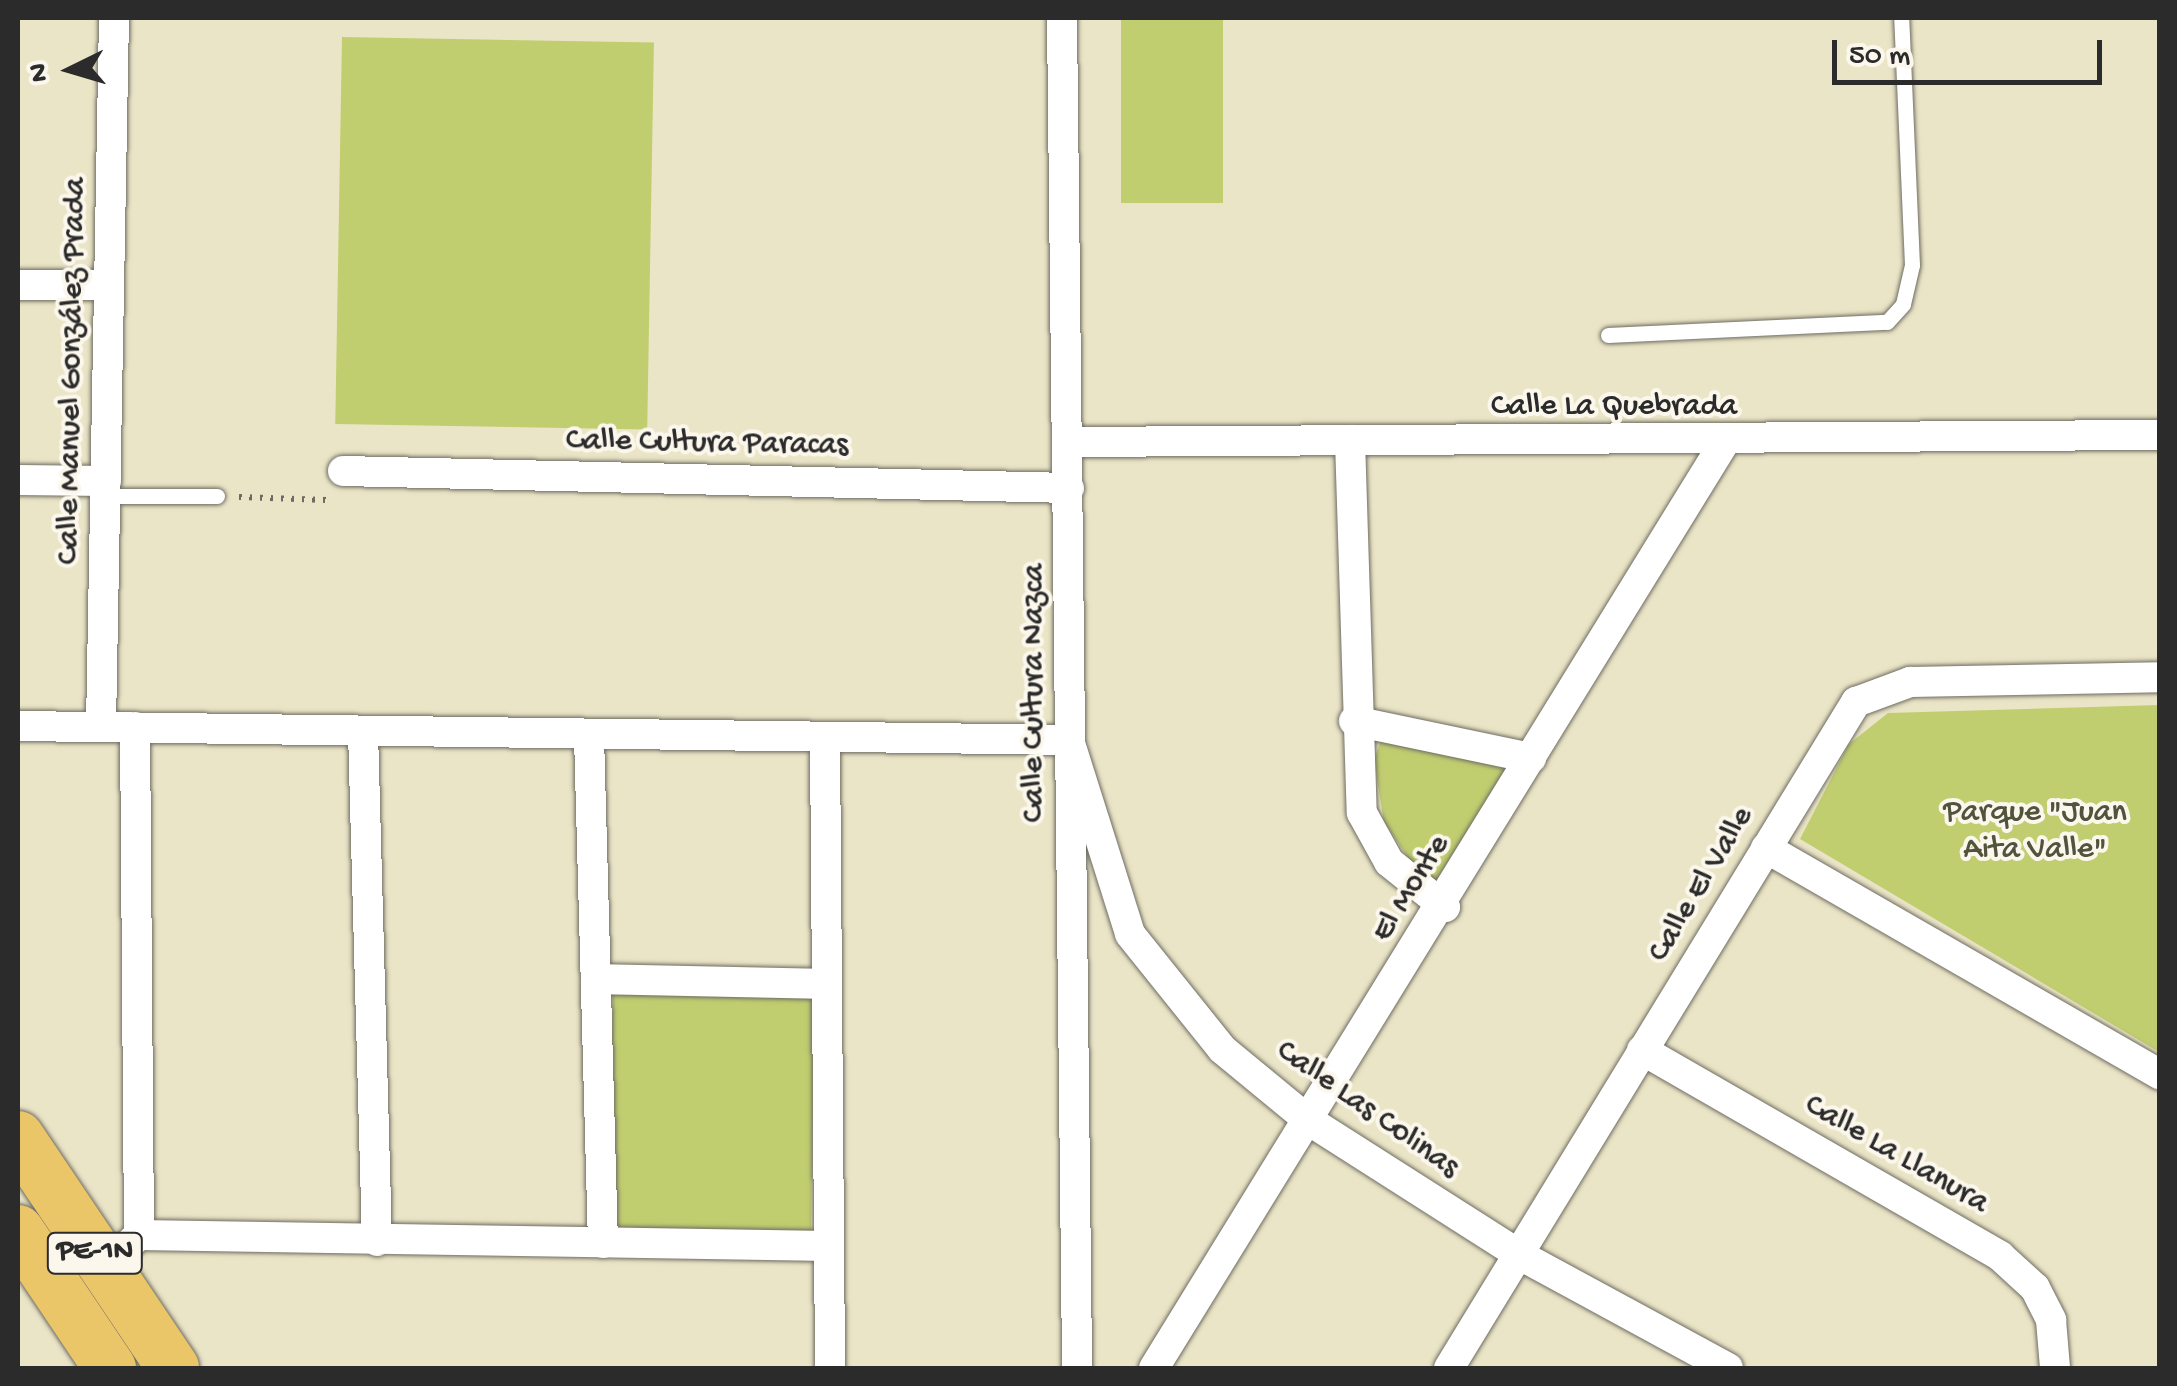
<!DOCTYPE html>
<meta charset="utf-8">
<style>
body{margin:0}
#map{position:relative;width:2177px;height:1386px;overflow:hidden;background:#ebe5c7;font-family:"Gochi Hand",sans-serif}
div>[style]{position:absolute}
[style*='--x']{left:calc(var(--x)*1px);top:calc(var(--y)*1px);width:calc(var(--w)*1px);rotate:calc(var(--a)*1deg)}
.green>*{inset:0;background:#c0ce70;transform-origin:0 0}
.path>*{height:6px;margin-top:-3px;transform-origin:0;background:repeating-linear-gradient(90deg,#6e6c62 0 2.5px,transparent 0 10.5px)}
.roads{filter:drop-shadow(0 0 2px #6e6c62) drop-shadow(0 0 2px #6e6c62)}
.lane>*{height:15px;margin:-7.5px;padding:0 7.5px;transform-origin:7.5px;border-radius:7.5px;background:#fff}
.street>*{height:30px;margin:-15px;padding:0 15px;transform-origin:15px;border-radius:15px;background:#fff}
.highway>*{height:52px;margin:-26px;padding:0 26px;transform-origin:26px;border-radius:26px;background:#ebc669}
span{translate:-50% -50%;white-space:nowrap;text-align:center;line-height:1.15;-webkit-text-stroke:8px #fbf7ec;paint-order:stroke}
.shield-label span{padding:2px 8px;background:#fbf7ec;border:2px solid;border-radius:8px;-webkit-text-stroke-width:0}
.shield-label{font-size:30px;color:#2b2b2b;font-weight:700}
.street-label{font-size:32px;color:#2b2b2b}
.park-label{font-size:32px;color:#50543c}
.frame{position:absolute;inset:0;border:20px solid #2b2b2b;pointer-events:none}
.north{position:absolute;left:20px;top:20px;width:100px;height:100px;-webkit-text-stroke:8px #fbf7ec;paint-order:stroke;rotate:265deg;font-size:28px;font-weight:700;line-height:40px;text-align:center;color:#2b2b2b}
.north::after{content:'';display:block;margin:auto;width:35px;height:45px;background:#2b2b2b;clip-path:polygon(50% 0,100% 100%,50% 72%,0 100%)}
.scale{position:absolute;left:1832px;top:40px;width:270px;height:45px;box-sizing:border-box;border:5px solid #2b2b2b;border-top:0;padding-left:12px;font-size:30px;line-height:35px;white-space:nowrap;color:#2b2b2b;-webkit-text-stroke:8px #fbf7ec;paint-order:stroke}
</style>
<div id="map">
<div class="green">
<i style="left:1121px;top:18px;width:102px;height:185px"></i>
<i style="left:342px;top:37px;width:312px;height:387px;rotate:1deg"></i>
<i style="clip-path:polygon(2159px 705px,2159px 1052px,1800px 839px,1849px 744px,1888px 713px)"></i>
<i style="clip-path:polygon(1381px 740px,1514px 767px,1447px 885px,1418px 872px,1384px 822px,1374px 760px)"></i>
<i style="left:613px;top:989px;width:202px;height:239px;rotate:1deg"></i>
</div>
<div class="path">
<i style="--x:239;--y:497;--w:87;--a:2"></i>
</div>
<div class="roads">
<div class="lane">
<i style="--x:1608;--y:335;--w:279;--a:-2.7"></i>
<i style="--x:1887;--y:322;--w:24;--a:-48"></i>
<i style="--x:1903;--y:304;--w:40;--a:-77"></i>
<i style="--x:1912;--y:265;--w:247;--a:-92.5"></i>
<i style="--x:106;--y:496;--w:111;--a:0"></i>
</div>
<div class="street">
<i style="--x:1062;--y:18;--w:1350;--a:89.36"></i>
<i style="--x:18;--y:285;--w:91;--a:0"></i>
<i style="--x:1350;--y:440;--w:373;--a:88.2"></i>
<i style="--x:1362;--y:813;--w:56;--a:61.1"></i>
<i style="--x:1389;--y:862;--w:72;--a:38.8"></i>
<i style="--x:1069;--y:442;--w:1091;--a:-0.37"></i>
<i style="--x:343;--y:471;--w:726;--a:1.34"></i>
<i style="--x:18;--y:480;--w:88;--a:0.7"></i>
<i style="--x:1354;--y:721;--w:181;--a:11.8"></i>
<i style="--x:18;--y:726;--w:1051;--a:0.76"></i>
<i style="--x:1069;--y:740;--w:203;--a:72.5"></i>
<i style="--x:1130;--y:934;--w:147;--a:51.3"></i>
<i style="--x:1222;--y:1049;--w:112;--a:39.5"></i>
<i style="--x:1308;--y:1120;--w:249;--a:32.5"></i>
<i style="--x:1518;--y:1254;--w:239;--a:28.5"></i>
<i style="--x:101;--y:726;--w:708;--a:-88.95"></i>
<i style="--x:363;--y:731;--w:510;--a:88.43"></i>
<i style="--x:589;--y:736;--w:507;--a:88.42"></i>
<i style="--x:825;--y:741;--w:627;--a:89.54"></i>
<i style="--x:1766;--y:848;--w:455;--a:29.9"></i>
<i style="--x:596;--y:979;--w:231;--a:1.2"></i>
<i style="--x:1642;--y:1050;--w:413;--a:29.9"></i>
<i style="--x:2000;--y:1256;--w:47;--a:42.4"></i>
<i style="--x:2035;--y:1288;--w:36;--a:63"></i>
<i style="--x:2051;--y:1320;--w:48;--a:85.2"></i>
<i style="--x:139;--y:1235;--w:690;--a:0.91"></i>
<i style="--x:125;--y:1248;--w:19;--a:-43"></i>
<i style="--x:139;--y:1235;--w:508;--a:-90.45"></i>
<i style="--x:1154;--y:1368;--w:1087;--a:-58.36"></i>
<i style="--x:1449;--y:1368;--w:781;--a:-58.57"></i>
<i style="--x:1856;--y:702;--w:58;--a:-20.3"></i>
<i style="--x:1910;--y:682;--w:250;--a:-1.1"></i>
</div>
<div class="highway">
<i style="--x:18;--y:1137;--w:278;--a:56.1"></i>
<i style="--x:18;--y:1231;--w:165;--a:56.1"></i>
</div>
</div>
<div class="shield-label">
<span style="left:95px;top:1253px">PE-1N</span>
</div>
<div class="street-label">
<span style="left:73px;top:371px;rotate:-89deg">Calle Manuel González Prada</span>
<span style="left:1614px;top:407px">Calle La Quebrada</span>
<span style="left:707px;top:444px;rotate:1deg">Calle Cultura Paracas</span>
<span style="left:1035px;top:693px;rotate:-90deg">Calle Cultura Nazca</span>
<span style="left:1702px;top:885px;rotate:-59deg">Calle El Valle</span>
<span style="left:1412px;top:889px;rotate:-58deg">El Monte</span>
<span style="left:1367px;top:1110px;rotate:35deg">Calle Las Colinas</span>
<span style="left:1896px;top:1155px;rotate:30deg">Calle La Llanura</span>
</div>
<div class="park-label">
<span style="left:2035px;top:832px">Parque "Juan<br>Aita Valle"</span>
</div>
<div class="frame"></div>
<div class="north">N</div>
<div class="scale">50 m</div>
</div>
